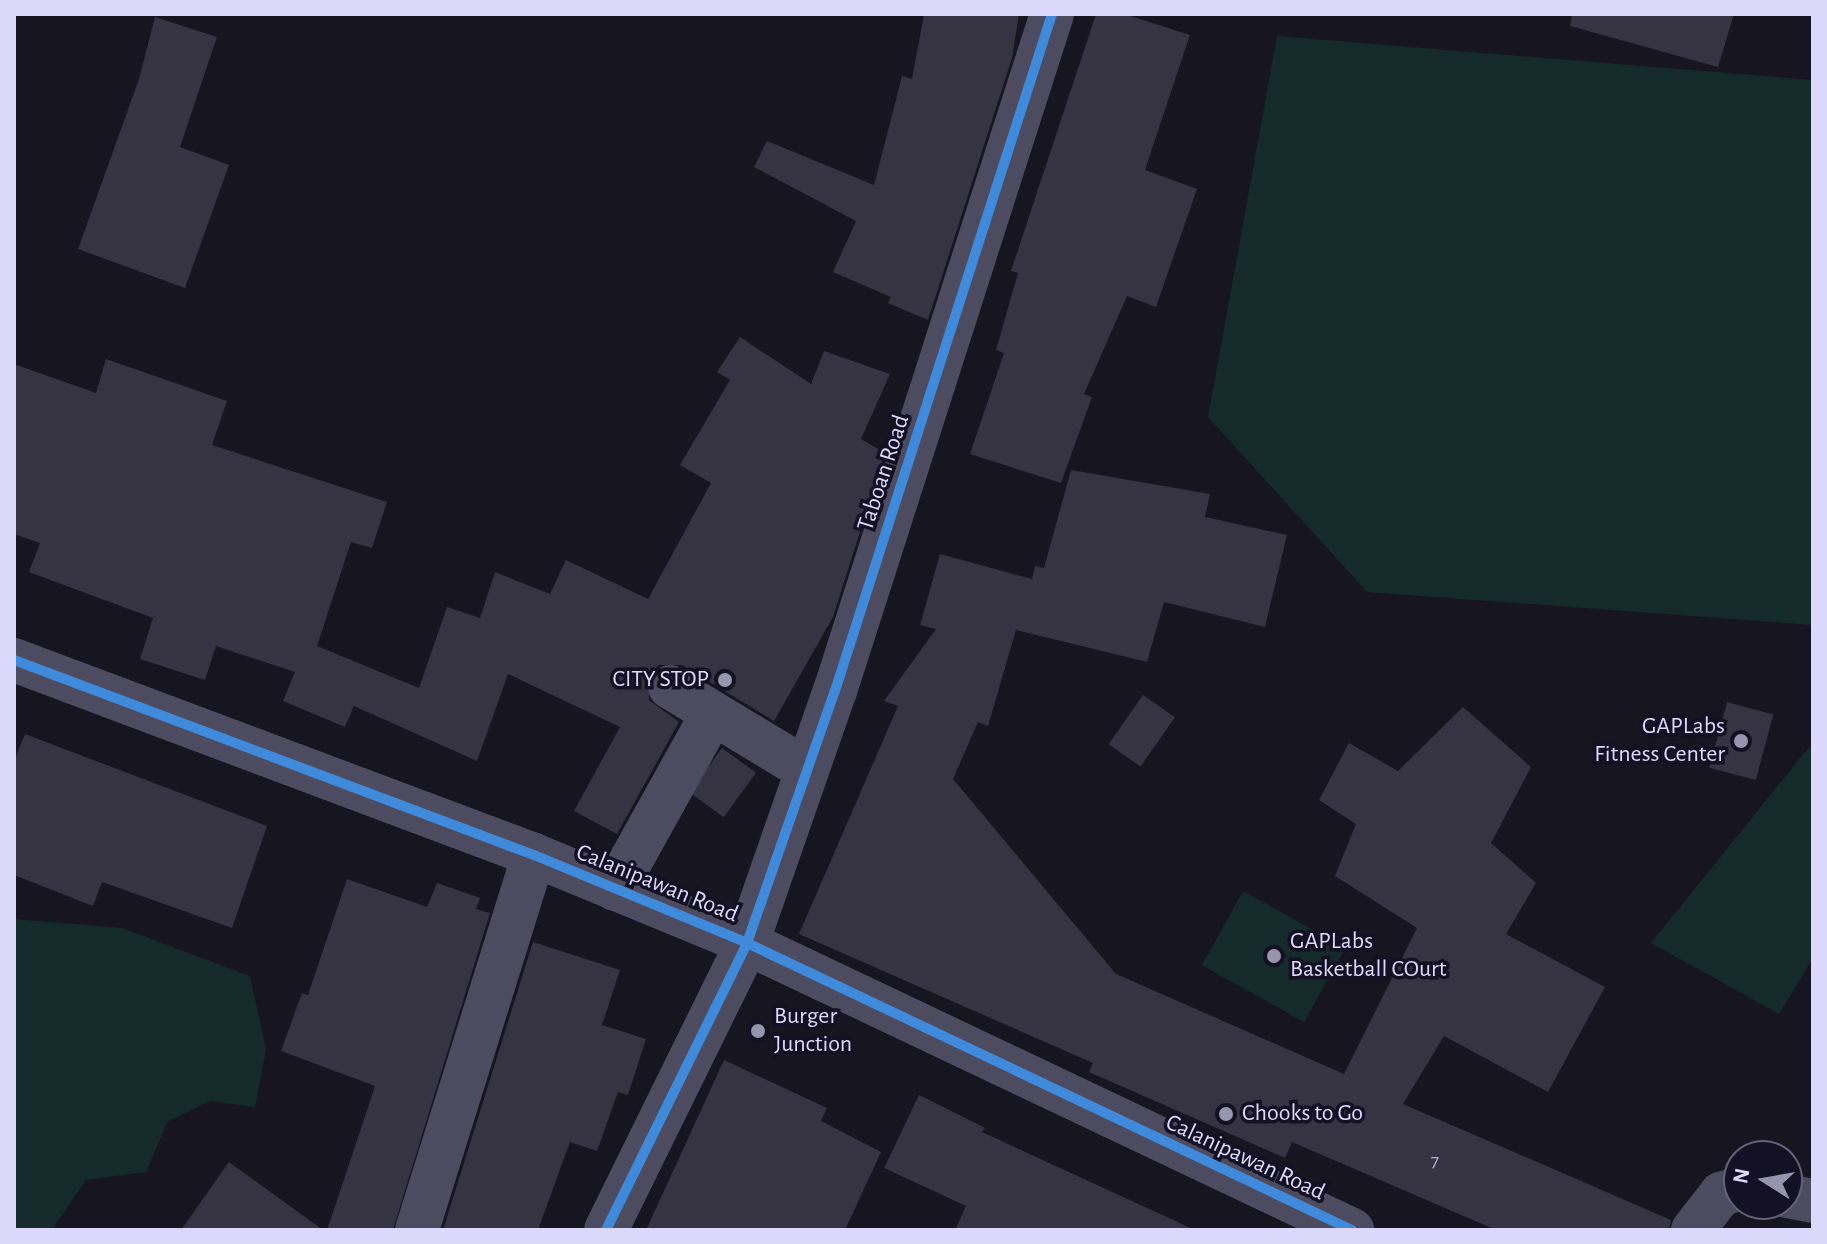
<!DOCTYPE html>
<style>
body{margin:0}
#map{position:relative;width:1827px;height:1244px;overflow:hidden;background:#171520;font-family:"Alegreya Sans",sans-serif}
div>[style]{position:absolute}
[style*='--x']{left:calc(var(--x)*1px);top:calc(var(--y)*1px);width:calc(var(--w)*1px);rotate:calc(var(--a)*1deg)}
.green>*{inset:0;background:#152a2a;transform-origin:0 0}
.building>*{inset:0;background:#363342;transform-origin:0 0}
.minor>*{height:44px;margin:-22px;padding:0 22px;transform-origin:22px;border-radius:22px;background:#4c4b5f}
.cycleway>*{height:10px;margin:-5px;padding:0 5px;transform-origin:5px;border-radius:5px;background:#408adc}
.dots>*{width:22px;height:22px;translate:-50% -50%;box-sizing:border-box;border:4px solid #141124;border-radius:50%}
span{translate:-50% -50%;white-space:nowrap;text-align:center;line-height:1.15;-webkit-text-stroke:7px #141124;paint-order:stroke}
.number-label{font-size:20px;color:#b2afcd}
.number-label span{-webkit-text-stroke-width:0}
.street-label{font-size:24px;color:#dcd8fb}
.poi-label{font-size:24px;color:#dcd8fb}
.right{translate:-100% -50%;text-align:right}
.left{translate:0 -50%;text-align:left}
.frame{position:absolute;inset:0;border:16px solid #dcd8fb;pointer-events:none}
.north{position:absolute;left:1723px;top:1140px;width:80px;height:80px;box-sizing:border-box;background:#141124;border:2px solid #64617a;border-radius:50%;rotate:281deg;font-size:22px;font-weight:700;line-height:32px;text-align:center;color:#dcd8fb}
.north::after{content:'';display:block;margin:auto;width:28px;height:36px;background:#9794ae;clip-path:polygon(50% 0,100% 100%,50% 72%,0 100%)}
</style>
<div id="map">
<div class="green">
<i style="clip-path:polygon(1277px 36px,1813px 80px,1813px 625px,1367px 592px,1208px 417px)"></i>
<i style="clip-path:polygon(1813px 742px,1813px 958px,1779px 1014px,1651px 943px)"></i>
<i style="left:1243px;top:891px;width:117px;height:85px;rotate:29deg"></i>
<i style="clip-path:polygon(14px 919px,122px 928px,250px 976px,266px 1050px,255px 1107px,210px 1101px,168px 1121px,146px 1172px,86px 1180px,52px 1230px,14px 1230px)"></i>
</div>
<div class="building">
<i style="clip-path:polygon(924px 14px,1019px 14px,1012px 58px,928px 320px,888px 303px,891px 297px,833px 272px,856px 221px,754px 167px,767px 141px,874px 185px,902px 76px,912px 79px)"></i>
<i style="clip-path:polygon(1096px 14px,1124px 14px,1190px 35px,1145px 170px,1197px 189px,1156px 307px,1127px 296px,1084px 394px,1092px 397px,1061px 483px,970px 454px,1004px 353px,996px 350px,1018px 273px,1011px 271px)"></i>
<i style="clip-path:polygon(1572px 14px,1734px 14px,1718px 67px,1570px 26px)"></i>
<i style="clip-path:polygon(155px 17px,217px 37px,180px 147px,229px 165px,185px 288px,78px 249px,139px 79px)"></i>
<i style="clip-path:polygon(740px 337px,811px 384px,824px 351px,890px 374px,861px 439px,885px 453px,833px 617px,774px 721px,682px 665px,659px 665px,649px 673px,649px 700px,679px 722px,617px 834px,574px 811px,620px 727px,508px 674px,477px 761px,354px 706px,345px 727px,283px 701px,295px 672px,216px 646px,205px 680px,140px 659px,153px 618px,29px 572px,40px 543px,14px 534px,14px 364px,96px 393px,106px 359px,227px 401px,212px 445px,387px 502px,372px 548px,351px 542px,317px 646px,419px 688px,447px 607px,480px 618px,495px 572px,550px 594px,566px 560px,648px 599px,711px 483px,680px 465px,730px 380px,717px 372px)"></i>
<i style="clip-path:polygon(1071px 470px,1210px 494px,1205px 517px,1287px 535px,1265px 627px,1164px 602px,1147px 662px,1016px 630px,988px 726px,978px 722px,953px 779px,1116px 974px,1344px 1074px,1417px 928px,1335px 876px,1356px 824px,1319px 800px,1349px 743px,1398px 771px,1463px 707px,1531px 767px,1491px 843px,1536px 883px,1506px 934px,1605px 987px,1548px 1092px,1444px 1036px,1403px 1104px,1671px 1220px,1669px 1230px,1496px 1230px,1292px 1142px,1285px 1158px,1089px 1072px,1093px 1063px,799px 934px,898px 706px,884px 701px,936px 629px,920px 625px,940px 554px,1032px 579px,1035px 566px,1044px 568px)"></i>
<i style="left:1143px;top:695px;width:39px;height:60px;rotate:35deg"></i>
<i style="left:1727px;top:702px;width:48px;height:68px;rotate:15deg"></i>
<i style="clip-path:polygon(25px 734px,267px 826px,232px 928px,102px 882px,93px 906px,14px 875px,14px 761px)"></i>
<i style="left:722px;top:748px;width:42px;height:55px;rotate:36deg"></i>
<i style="clip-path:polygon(347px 879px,427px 907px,437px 883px,480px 898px,476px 909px,490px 913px,393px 1230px,327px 1230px,375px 1086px,281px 1051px,302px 993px,308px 995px)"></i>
<i style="clip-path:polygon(533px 942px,620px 970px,602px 1025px,646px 1039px,628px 1095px,618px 1092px,597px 1151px,570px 1142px,538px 1230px,443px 1230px)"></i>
<i style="clip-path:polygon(724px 1060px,827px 1108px,821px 1121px,881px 1152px,845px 1230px,646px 1230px)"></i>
<i style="clip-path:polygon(919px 1095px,985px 1128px,982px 1132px,1195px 1230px,955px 1230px,966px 1206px,884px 1168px)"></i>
<i style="clip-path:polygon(229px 1162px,323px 1230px,181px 1230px)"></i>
</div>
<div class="minor">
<i style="--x:14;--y:660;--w:555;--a:20.56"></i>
<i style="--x:534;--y:855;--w:230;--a:22.4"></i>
<i style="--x:747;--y:943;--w:670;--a:25.38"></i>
<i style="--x:670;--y:687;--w:157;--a:31.2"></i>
<i style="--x:615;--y:889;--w:201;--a:-60.9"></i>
<i style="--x:1787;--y:1196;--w:26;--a:11"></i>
<i style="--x:417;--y:1230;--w:393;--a:-72.7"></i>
<i style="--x:606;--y:1230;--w:320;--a:-63.8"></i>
<i style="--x:747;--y:943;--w:267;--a:-70.8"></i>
<i style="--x:835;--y:691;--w:711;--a:-72.23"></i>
<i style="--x:1693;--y:1230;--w:46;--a:-52.1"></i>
<i style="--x:1721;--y:1194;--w:19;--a:-16"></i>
</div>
<div class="cycleway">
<i style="--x:14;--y:660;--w:555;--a:20.56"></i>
<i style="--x:534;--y:855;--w:230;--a:22.4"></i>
<i style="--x:747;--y:943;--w:670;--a:25.38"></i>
<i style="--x:606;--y:1230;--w:320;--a:-63.8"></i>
<i style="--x:747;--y:943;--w:267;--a:-70.8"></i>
<i style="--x:835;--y:691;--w:711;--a:-72.23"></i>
</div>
<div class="dots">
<i style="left:725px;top:680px;background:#9794ae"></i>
<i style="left:1741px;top:741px;background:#9794ae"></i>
<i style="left:1274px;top:956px;background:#9794ae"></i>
<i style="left:758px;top:1031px;background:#9794ae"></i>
<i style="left:1226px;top:1114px;background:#9794ae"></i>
</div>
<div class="number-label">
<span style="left:1435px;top:1161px">7</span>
</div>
<div class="street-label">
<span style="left:884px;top:473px;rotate:-72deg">Taboan Road</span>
<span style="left:657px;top:884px;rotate:22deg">Calanipawan Road</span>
<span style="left:1245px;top:1158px;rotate:25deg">Calanipawan Road</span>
</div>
<div class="poi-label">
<span class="right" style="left:709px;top:680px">CITY STOP</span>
<span class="right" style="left:1725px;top:741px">GAPLabs<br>Fitness Center</span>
<span class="left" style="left:1290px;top:956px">GAPLabs<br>Basketball COurt</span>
<span class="left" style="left:774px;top:1031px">Burger<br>Junction</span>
<span class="left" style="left:1242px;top:1114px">Chooks to Go</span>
</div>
<div class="frame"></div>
<div class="north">N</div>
</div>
